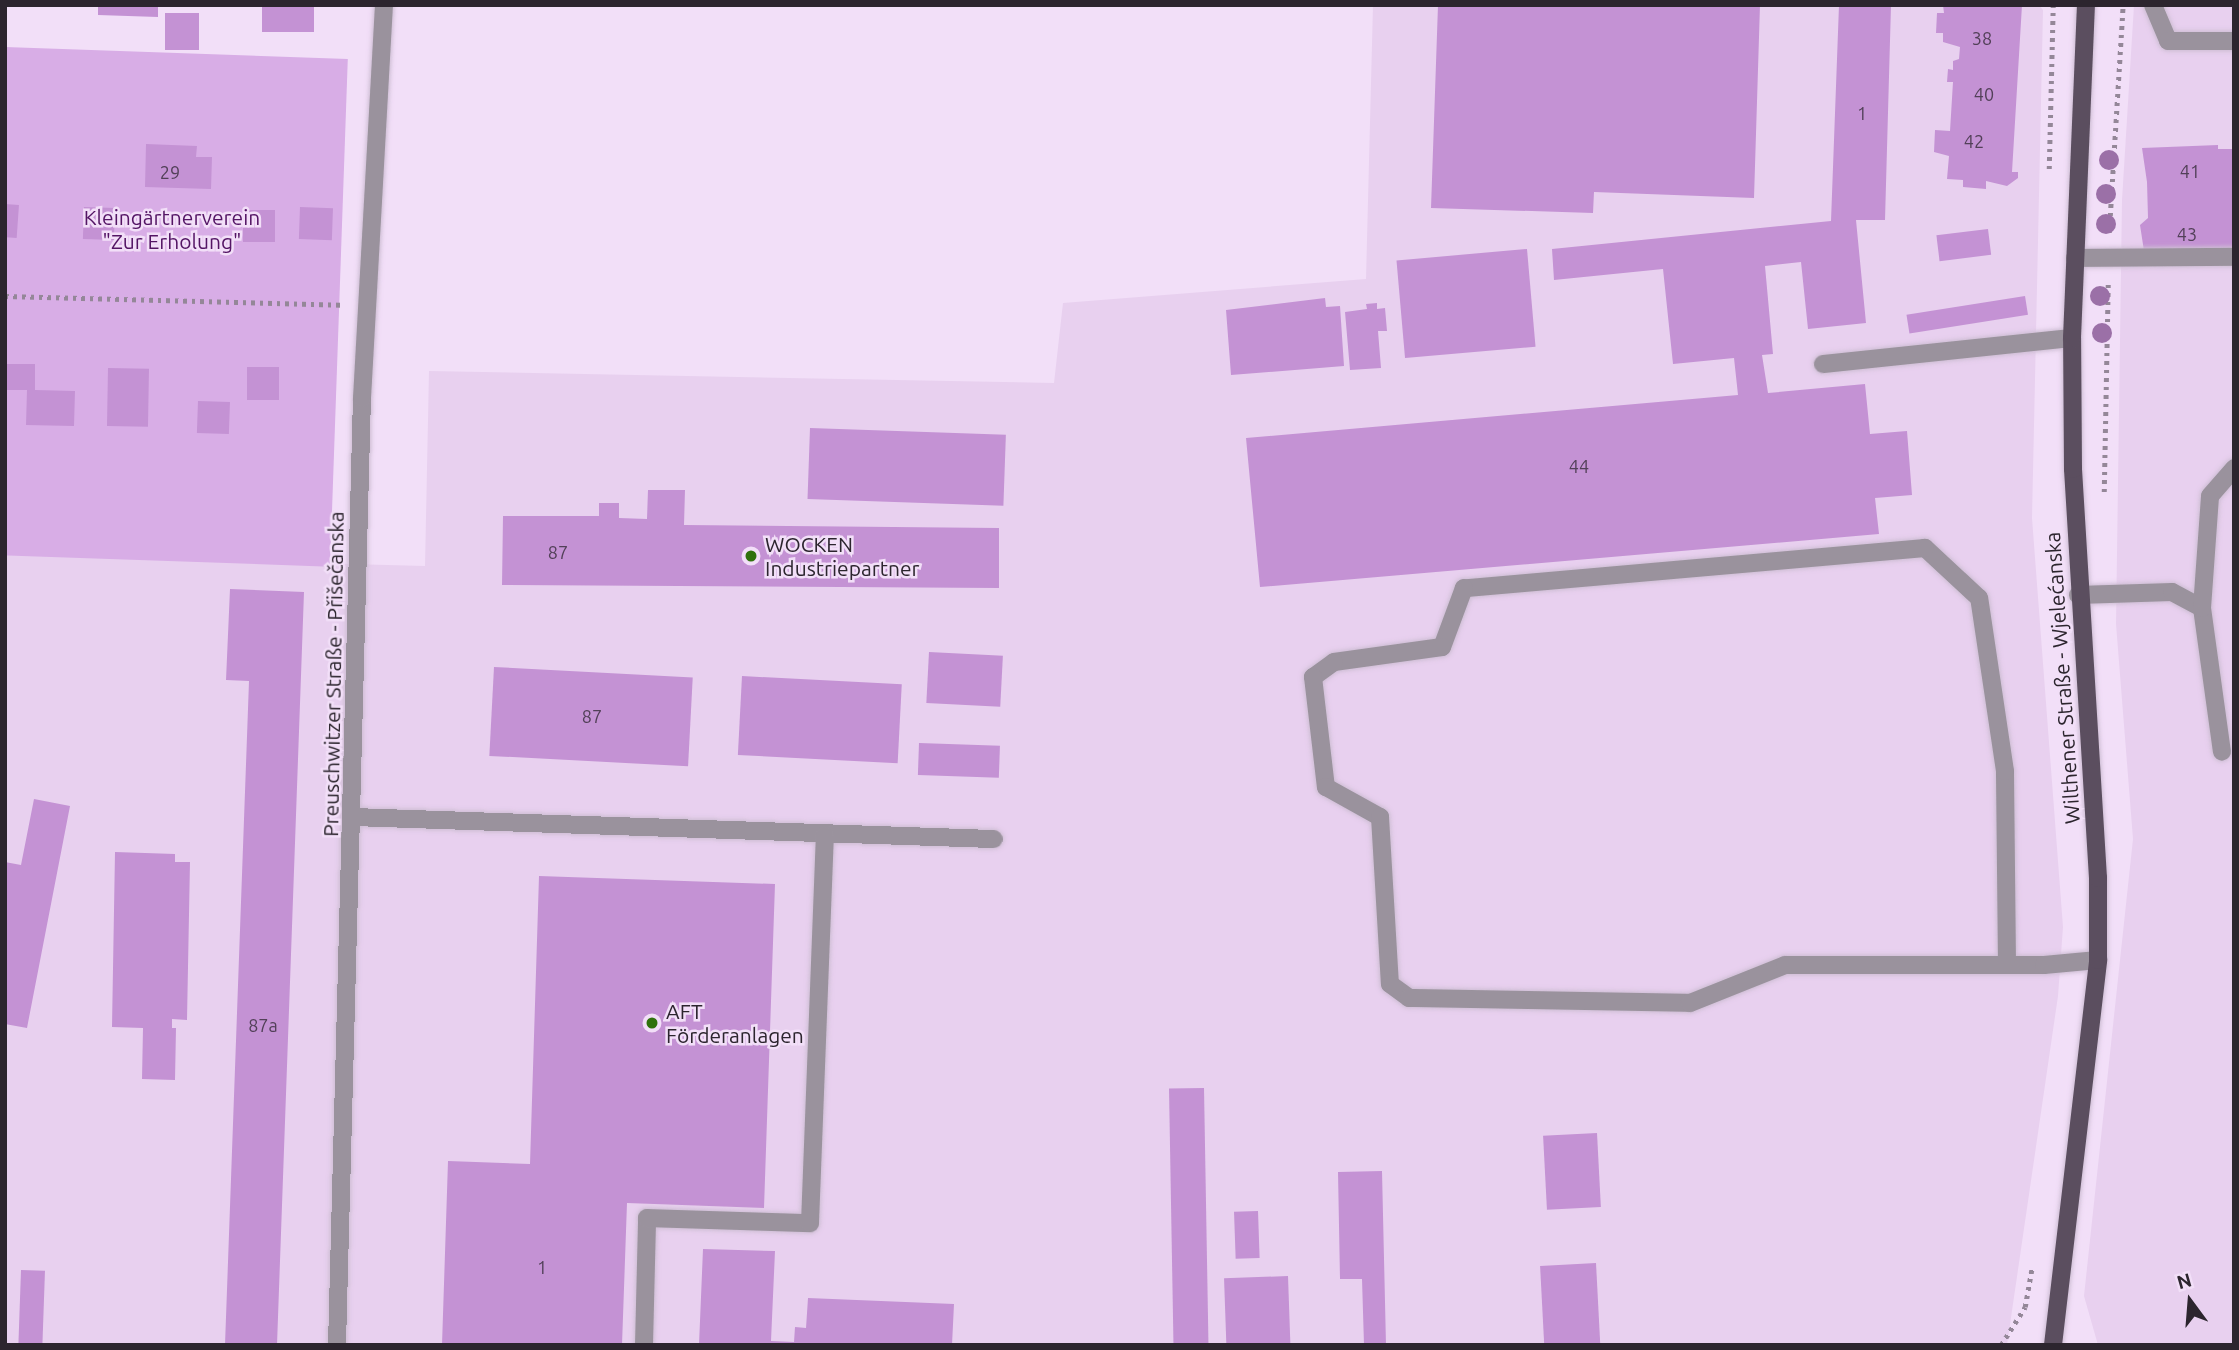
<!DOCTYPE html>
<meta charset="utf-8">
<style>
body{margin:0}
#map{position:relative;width:2239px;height:1350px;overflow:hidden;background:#f2dff8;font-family:Ubuntu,sans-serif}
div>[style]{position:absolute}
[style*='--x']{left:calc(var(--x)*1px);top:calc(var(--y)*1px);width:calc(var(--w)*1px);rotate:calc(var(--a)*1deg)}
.built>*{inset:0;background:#e8d0ef}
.green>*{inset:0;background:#d8ade6;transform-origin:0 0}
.building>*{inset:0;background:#c492d4;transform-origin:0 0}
.path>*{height:4.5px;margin-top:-2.25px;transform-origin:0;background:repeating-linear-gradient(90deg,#948798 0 3.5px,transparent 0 8.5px)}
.roads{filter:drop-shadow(0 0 2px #cebed4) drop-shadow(0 0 2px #cebed4)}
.minor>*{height:18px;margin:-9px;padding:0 9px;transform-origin:9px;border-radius:9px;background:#9a929d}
.major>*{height:18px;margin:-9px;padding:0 9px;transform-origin:9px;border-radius:9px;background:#5b4e5f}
.trees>*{width:20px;height:20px;margin:-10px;border-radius:50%;background:#9b70a7}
.dots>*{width:19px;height:19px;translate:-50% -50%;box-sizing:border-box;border:4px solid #f2dff8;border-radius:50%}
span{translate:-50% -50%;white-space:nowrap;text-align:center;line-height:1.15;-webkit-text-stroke:5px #f2dff8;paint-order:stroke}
.number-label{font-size:18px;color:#524058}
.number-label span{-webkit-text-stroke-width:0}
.park-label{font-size:21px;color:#541565}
.poi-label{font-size:21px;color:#2c252e}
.left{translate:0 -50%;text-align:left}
.street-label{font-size:21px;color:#2c252e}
.frame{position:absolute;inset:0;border:7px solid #2c252e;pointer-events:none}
.north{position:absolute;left:2155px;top:1266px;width:70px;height:70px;-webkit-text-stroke:5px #f2dff8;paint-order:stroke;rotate:344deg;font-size:19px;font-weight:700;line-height:28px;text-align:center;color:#2c252e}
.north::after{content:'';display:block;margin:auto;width:24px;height:32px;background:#2c252e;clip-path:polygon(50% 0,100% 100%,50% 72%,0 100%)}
</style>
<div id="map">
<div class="built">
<i style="clip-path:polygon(1373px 5px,2039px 5px,2043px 10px,2032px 518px,2063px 927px,2058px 996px,2007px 1345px,5px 1345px,5px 555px,425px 566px,429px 371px,1054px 383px,1063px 303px,1366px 279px)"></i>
<i style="clip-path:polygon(2134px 5px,2234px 5px,2234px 1345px,2098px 1345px,2084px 1296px,2133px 839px,2116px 624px,2122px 200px)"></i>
</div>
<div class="green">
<i style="left:5px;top:47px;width:343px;height:508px;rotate:2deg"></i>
</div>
<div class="building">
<i style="clip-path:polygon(98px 5px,158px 5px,158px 17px,98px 15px)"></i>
<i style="left:262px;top:5px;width:52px;height:27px"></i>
<i style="clip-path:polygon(1438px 5px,1760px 5px,1754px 198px,1594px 192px,1593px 213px,1431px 208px)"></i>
<i style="clip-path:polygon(1839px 5px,1891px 5px,1885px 220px,1856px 220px,1866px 323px,1808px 329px,1801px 262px,1765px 266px,1773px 354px,1762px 355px,1768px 393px,1865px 384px,1870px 434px,1907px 431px,1912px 495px,1875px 498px,1879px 534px,1260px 587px,1246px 438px,1738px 395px,1734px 358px,1673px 364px,1663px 269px,1554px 280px,1552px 249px,1831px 221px)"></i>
<i style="clip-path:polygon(1943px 5px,2022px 5px,2012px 172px,2018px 172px,2018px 178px,2007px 186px,1986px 181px,1986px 189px,1963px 187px,1963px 180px,1947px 179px,1949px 156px,1934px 152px,1935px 130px,1950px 131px,1953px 82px,1947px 82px,1948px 69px,1953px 70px,1953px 61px,1959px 59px,1960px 47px,1943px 42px,1943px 33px,1936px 33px,1937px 13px,1944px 13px)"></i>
<i style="left:165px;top:13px;width:34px;height:37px"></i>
<i style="clip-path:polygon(146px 144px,197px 146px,196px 157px,212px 157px,211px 189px,145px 187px)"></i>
<i style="clip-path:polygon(2218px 145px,2218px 149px,2234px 149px,2234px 251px,2144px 251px,2140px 225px,2148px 218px,2147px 182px,2142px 148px)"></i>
<i style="left:5px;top:204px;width:14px;height:33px;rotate:4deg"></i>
<i style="left:84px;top:207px;width:31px;height:32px;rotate:2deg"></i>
<i style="left:300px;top:207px;width:33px;height:32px;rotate:2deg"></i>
<i style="left:275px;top:210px;width:32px;height:32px;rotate:90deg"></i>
<i style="left:1988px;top:229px;width:26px;height:52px;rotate:83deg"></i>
<i style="left:1527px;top:249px;width:98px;height:131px;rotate:85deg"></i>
<i style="left:2025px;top:296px;width:19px;height:120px;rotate:81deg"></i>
<i style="clip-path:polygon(1325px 298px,1326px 307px,1340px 306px,1344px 366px,1231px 375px,1226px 310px)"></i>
<i style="clip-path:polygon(1377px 303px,1377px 309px,1385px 308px,1387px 331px,1378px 331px,1381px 368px,1350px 370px,1345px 312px,1367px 309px,1366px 304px)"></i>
<i style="clip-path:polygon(5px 364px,35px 364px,35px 390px,75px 391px,74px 426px,26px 425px,27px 390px,5px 390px)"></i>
<i style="left:279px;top:367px;width:33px;height:32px;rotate:90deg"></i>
<i style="left:108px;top:368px;width:41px;height:58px;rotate:1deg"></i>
<i style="left:198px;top:401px;width:32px;height:32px;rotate:2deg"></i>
<i style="left:810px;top:428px;width:196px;height:71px;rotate:2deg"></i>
<i style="clip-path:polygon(648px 490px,685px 490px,684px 525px,999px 528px,999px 588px,502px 585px,503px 516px,599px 516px,599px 503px,619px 503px,619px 518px,647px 519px)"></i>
<i style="clip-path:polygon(230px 589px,304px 592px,277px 1345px,225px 1345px,249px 681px,226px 680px)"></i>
<i style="left:929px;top:652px;width:74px;height:51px;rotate:3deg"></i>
<i style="left:494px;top:667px;width:199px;height:89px;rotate:3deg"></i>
<i style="left:742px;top:676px;width:160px;height:79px;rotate:3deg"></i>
<i style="left:919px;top:743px;width:81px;height:32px;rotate:2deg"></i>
<i style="clip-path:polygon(34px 799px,70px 806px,27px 1028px,5px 1024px,5px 862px,21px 865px)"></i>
<i style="clip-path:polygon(115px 852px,175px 854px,175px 862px,190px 862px,187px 1020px,172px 1019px,172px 1028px,176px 1028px,175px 1080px,142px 1079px,143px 1028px,112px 1027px)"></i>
<i style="clip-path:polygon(539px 876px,775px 884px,764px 1208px,627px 1203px,622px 1345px,442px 1345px,448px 1161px,530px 1164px)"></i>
<i style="left:1204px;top:1088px;width:257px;height:35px;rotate:89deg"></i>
<i style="left:1597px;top:1133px;width:74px;height:54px;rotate:87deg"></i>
<i style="clip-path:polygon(1382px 1171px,1386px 1345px,1364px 1345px,1362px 1279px,1340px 1279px,1338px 1172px)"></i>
<i style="left:1258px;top:1211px;width:47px;height:24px;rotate:88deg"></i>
<i style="clip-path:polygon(703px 1249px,775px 1251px,771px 1341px,794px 1342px,795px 1327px,806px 1328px,808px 1298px,954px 1304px,952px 1345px,699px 1345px)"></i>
<i style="left:1596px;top:1263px;width:82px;height:56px;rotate:87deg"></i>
<i style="left:21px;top:1270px;width:24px;height:75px;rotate:2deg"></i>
<i style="left:1288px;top:1276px;width:69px;height:64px;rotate:88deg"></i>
</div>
<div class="path">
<i style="--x:2049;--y:169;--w:164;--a:-88.6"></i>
<i style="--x:2109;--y:233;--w:228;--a:-86.5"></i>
<i style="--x:5;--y:296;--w:336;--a:1.5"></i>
<i style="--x:2104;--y:492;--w:208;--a:-88.9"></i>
<i style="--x:2001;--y:1345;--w:45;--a:-57.7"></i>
<i style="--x:2025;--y:1307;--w:39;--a:-80"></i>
</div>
<div class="roads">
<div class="minor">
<i style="--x:2153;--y:5;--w:39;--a:67"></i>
<i style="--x:2168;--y:41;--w:66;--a:0"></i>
<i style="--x:2075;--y:258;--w:159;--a:-0.4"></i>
<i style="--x:1823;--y:364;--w:250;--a:-6"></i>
<i style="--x:2078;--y:595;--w:94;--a:-1.8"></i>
<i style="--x:2172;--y:592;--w:34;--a:28"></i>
<i style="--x:2202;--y:608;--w:145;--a:82.1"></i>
<i style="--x:2202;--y:608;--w:112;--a:-85.9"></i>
<i style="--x:2210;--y:496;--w:37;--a:-49"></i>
<i style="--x:353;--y:817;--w:641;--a:1.97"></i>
<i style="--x:2007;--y:965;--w:194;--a:-90.6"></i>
<i style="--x:2005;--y:771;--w:175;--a:-98.5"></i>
<i style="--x:1979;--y:598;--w:74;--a:-137.2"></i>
<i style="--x:1925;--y:548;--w:463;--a:175"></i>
<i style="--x:1464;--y:588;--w:63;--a:110.4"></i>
<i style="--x:1442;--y:647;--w:109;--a:172.1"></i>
<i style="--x:1334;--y:662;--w:26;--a:144"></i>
<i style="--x:1313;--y:677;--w:111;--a:83.3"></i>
<i style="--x:1326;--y:787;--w:62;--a:29.1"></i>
<i style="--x:1380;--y:817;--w:167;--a:86.6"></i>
<i style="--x:1390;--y:984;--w:24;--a:36"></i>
<i style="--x:1409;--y:998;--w:281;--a:1"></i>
<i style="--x:1690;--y:1003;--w:102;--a:-21.8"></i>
<i style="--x:1785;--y:965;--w:259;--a:0"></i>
<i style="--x:2044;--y:965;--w:54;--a:-5.3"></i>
<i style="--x:337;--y:1345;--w:947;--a:-88.49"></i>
<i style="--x:362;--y:398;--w:394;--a:-86.8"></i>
<i style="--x:644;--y:1345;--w:127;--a:-88.6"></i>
<i style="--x:647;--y:1218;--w:163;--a:1.8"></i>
<i style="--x:810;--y:1223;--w:388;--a:-87.8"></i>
</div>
<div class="major">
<i style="--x:2053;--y:1345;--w:388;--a:-83.3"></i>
<i style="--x:2098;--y:960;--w:82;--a:-90"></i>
<i style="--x:2098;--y:878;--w:410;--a:-93.5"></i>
<i style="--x:2073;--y:469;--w:131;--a:-90.4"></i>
<i style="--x:2072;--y:338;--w:333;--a:-87.6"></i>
</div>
</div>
<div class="trees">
<i style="left:2109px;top:160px"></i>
<i style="left:2106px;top:194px"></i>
<i style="left:2106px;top:224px"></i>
<i style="left:2100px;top:296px"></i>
<i style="left:2102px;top:333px"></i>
</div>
<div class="dots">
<i style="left:751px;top:556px;background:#30720d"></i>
<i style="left:652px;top:1023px;background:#30720d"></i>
</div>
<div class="number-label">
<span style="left:1982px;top:38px">38</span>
<span style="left:1984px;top:94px">40</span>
<span style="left:1862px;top:113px">1</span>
<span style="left:1974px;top:141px">42</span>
<span style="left:2190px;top:171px">41</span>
<span style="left:170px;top:172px">29</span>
<span style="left:2187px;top:234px">43</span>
<span style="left:1579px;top:466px">44</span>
<span style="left:558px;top:552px">87</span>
<span style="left:592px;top:716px">87</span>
<span style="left:263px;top:1025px">87a</span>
<span style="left:542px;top:1267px">1</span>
</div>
<div class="park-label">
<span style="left:172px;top:229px">Kleingärtnerverein<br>"Zur Erholung"</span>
</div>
<div class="poi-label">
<span class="left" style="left:765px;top:556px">WOCKEN<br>Industriepartner</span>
<span class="left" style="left:666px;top:1023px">AFT<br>Förderanlagen</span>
</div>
<div class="street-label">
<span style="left:333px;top:674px;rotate:-89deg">Preuschwitzer Straße - Přišečanska</span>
<span style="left:2062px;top:678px;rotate:-94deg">Wilthener Straße - Wjelećanska</span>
</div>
<div class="frame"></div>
<div class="north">N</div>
</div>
